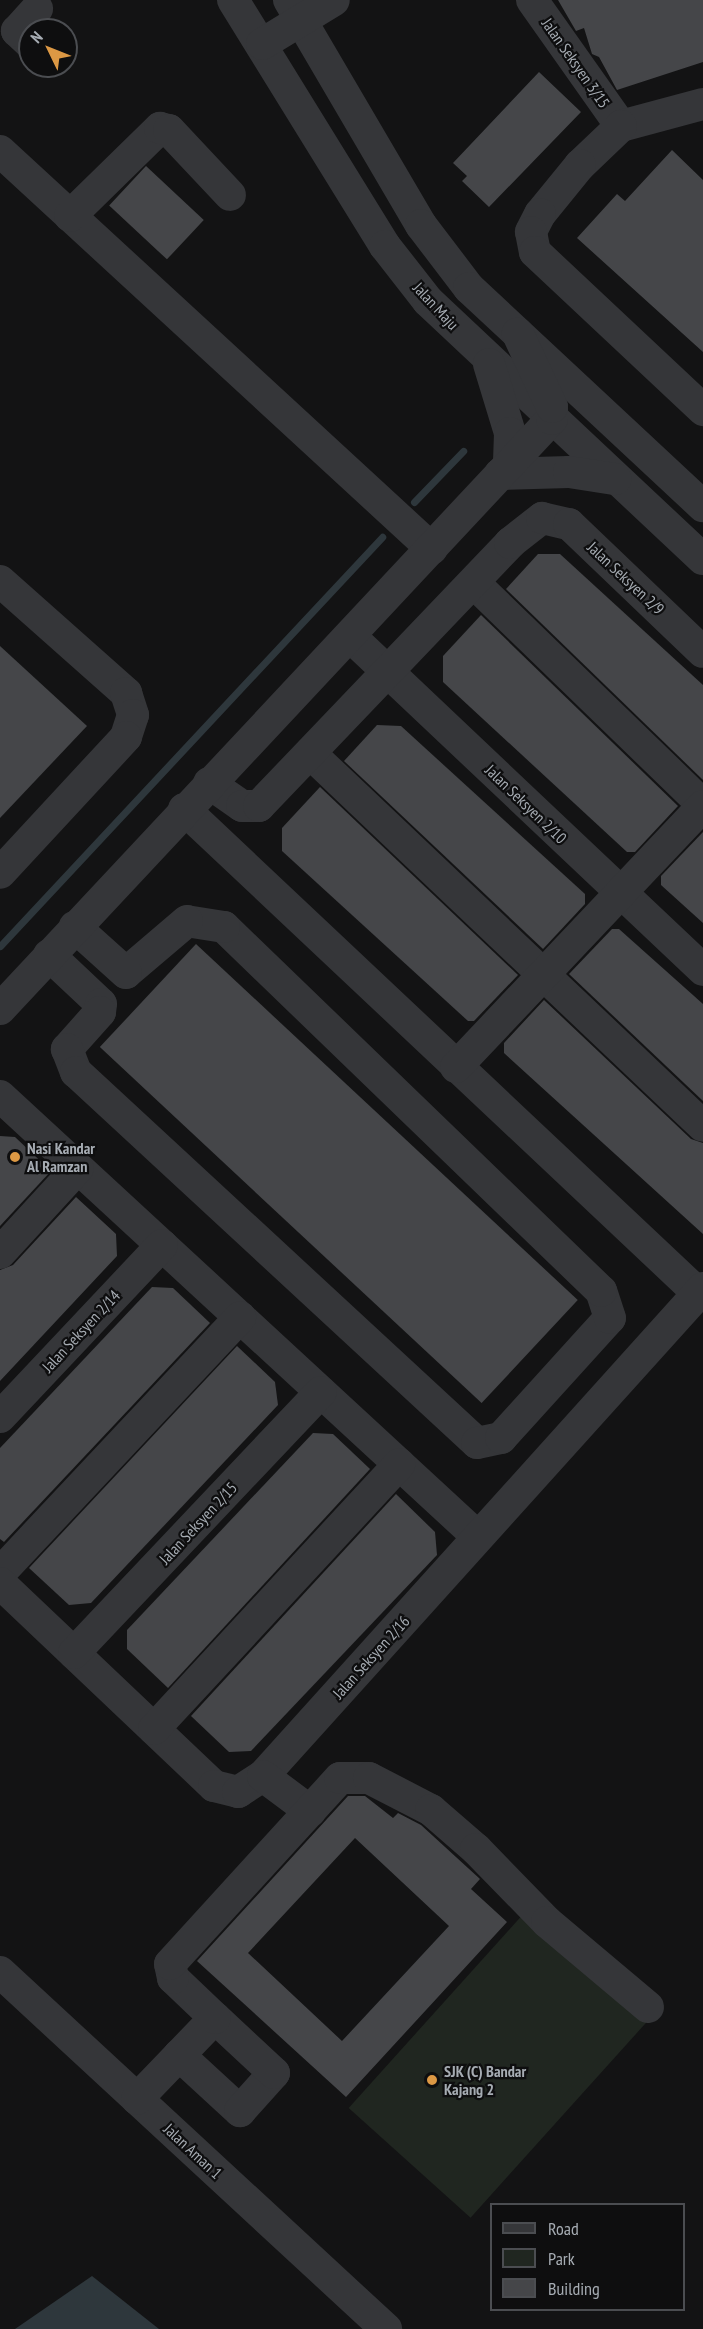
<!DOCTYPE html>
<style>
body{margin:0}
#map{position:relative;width:703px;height:2329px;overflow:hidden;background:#131314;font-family:"PT Sans Narrow",sans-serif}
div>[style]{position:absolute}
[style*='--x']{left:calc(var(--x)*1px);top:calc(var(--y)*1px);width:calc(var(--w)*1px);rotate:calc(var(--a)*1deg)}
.green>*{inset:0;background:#202620;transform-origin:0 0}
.water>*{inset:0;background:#2e373c}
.stream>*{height:7px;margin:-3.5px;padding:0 3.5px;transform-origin:3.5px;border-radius:3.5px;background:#2e373c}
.building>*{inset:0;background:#454649;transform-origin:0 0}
.minor>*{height:32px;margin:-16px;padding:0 16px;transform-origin:16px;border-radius:16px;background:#353639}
.dots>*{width:16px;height:16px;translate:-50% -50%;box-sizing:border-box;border:3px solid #0e0e0f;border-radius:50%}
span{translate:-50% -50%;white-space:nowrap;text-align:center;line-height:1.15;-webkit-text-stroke:4.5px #0e0e0f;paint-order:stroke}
.street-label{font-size:16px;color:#a6acb3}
.poi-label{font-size:16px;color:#a6acb3;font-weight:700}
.left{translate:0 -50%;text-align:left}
.legend{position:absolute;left:490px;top:2203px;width:195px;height:108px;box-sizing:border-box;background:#0e0e0f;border:2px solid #4b4d51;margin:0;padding:8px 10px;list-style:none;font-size:18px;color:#a6acb3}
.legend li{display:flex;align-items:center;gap:12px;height:30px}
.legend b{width:30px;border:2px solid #4b4d51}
.north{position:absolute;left:18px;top:18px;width:60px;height:60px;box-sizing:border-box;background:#0e0e0f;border:2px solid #4b4d51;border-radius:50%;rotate:313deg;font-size:16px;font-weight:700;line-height:24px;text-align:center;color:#a6acb3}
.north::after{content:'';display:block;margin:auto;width:21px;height:27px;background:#dc9844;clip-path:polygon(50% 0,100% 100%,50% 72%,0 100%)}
</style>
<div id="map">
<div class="green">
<i style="left:526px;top:1911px;width:164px;height:265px;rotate:42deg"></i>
</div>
<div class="water">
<i style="clip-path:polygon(92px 2276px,159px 2329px,15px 2329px)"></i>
</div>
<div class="stream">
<i style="--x:414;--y:502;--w:71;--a:-46.1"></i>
<i style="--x:0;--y:946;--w:560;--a:-46.95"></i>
</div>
<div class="building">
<i style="clip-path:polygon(558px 0,703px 0,703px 62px,617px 90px,599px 57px,592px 54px,584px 28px,576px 31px)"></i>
<i style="clip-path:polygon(539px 72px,581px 112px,489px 207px,462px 181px,467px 176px,453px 163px)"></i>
<i style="clip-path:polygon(672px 150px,703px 180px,703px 352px,577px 238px,617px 194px,625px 201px)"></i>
<i style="left:146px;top:166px;width:79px;height:54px;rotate:43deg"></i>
<i style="clip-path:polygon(538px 554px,560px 554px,703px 685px,703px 780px,506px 589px)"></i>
<i style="clip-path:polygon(481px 615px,678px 806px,635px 852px,627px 852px,443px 682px,443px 656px)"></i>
<i style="clip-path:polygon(0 646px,87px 726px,0 818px)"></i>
<i style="clip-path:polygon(377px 725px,401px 726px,585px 894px,585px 904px,543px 949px,344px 761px)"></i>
<i style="clip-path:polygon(320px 787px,518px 975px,474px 1021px,468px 1021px,282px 851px,282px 828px)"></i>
<i style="clip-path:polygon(703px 832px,703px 923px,661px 885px,661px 876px)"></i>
<i style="clip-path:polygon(612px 929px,619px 929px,703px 1004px,703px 1101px,569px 974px)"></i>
<i style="left:196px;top:944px;width:522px;height:141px;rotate:43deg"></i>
<i style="clip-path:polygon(544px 1000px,691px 1139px,703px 1143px,703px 1234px,504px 1053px,504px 1043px)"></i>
<i style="clip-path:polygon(0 1136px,15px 1137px,51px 1171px,0 1226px)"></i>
<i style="clip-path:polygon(76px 1197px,116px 1234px,117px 1256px,0 1381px,0 1270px,13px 1265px)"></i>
<i style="clip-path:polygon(152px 1287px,173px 1288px,210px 1323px,4px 1542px,0 1539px,0 1448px)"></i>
<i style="clip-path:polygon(237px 1346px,275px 1382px,278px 1405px,91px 1603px,69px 1605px,29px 1568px)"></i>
<i style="clip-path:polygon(313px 1433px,333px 1434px,370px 1469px,168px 1688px,127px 1649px,127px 1630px)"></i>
<i style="clip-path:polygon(396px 1494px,435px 1532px,437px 1555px,251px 1751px,229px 1752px,191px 1716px)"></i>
<i style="clip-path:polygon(evenodd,348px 1796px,365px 1796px,393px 1818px,398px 1813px,421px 1825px,480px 1879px,471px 1889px,507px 1922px,346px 2097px,197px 1961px,348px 1796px,355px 1838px,449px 1926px,342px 2041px,248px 1953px,355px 1838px)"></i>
</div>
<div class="minor">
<i style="--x:233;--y:0;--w:289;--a:58.3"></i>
<i style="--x:385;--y:246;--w:70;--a:52"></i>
<i style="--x:428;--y:301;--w:377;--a:43.2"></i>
<i style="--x:289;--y:0;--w:261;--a:59.6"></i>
<i style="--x:421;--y:225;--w:79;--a:52.7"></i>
<i style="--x:469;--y:288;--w:320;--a:43"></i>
<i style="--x:532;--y:0;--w:154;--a:54.8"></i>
<i style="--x:30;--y:43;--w:18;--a:-137"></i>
<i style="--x:17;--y:31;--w:30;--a:-48"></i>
<i style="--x:262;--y:44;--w:84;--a:-31.4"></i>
<i style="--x:703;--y:104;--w:85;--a:165"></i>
<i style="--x:621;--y:126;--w:57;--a:136.4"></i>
<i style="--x:580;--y:165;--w:63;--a:129.2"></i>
<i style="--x:540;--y:214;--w:20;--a:117"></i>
<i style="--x:531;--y:232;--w:20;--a:79"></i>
<i style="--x:535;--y:252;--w:231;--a:43.2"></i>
<i style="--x:0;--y:151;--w:587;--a:42.65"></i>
<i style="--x:70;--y:216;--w:126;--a:-44.4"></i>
<i style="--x:160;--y:128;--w:9;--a:13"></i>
<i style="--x:169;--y:130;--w:89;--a:46.8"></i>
<i style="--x:489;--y:364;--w:72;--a:73.1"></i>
<i style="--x:510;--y:433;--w:32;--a:92"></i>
<i style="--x:500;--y:474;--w:69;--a:-1.7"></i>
<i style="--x:569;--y:472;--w:47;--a:8.7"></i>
<i style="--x:0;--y:581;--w:169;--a:41.6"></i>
<i style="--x:126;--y:693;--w:23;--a:72"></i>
<i style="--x:133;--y:715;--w:23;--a:108"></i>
<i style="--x:126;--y:737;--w:185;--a:132.8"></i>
<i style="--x:474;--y:583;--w:319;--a:44.1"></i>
<i style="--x:350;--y:636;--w:486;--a:43.4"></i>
<i style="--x:311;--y:754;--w:540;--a:43.5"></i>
<i style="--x:209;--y:783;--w:40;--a:34.9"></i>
<i style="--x:242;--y:806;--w:17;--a:0"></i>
<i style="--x:259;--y:806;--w:364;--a:-46.3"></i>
<i style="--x:510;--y:543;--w:41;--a:-38"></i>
<i style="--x:542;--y:518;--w:28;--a:13"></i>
<i style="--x:569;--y:524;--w:185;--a:43.7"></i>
<i style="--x:184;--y:809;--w:706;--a:43.28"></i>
<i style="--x:49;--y:955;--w:71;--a:43.3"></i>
<i style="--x:101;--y:1004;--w:8;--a:97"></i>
<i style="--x:100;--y:1012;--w:50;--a:131.7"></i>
<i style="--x:67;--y:1049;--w:25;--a:69"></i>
<i style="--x:76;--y:1072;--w:546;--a:42.77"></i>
<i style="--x:477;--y:1443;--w:25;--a:-12"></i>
<i style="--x:501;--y:1438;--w:162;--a:-47.8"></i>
<i style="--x:610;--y:1318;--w:28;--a:-108"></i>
<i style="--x:601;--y:1291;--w:524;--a:-136.01"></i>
<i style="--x:224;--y:927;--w:37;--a:-171"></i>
<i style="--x:187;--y:921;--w:80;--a:139.6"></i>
<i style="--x:126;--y:973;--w:69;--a:-138"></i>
<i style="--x:0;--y:1009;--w:808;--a:-46.91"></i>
<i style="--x:552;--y:419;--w:12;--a:-90"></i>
<i style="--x:552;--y:407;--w:81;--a:-115"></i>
<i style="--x:456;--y:1067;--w:359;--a:-46.6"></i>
<i style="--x:0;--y:1096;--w:650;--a:42.69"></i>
<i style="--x:0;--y:1253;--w:115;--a:-47.5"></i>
<i style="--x:0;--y:1417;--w:236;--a:-46.7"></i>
<i style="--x:0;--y:1573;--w:351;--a:-46.8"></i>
<i style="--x:0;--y:1583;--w:295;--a:43.5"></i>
<i style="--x:214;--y:1786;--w:25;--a:14"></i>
<i style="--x:238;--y:1792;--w:30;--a:-33"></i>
<i style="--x:263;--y:1776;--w:657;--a:-47.96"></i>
<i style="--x:74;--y:1653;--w:359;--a:-46.6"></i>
<i style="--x:154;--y:1729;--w:361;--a:-47.2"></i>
<i style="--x:263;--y:1776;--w:59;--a:36.7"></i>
<i style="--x:0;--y:1972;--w:526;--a:42.76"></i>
<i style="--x:179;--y:2055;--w:83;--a:42.6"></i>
<i style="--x:240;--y:2111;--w:51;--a:-48.2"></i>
<i style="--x:274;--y:2073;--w:81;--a:-137"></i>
<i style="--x:137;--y:2099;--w:112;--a:-46.1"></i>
<i style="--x:215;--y:2018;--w:58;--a:-136.4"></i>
<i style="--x:173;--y:1978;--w:14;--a:-102"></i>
<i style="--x:170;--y:1964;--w:252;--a:-47.6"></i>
<i style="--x:340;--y:1778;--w:29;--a:0"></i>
<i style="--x:369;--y:1778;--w:70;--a:27.3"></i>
<i style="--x:431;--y:1810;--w:60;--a:40.9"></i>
<i style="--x:476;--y:1849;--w:102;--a:45.8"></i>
<i style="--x:547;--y:1922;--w:132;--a:40.1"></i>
</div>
<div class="dots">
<i style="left:15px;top:1157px;background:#dc9844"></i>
<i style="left:432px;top:2080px;background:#dc9844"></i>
</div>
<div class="street-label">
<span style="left:576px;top:63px;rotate:55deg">Jalan Seksyen 3/15</span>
<span style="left:436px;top:306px;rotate:47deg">Jalan Maju</span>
<span style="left:626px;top:578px;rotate:43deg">Jalan Seksyen 2/9</span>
<span style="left:526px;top:804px;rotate:44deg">Jalan Seksyen 2/10</span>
<span style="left:81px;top:1331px;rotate:-47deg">Jalan Seksyen 2/14</span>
<span style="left:198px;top:1523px;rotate:-47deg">Jalan Seksyen 2/15</span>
<span style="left:371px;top:1657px;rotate:-48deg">Jalan Seksyen 2/16</span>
<span style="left:193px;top:2151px;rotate:43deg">Jalan Aman 1</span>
</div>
<div class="poi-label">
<span class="left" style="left:27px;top:1157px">Nasi Kandar<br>Al Ramzan</span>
<span class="left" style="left:444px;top:2080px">SJK (C) Bandar<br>Kajang 2</span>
</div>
<ul class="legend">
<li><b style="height:8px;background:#353639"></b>Road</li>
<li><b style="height:16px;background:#202620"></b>Park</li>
<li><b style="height:16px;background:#454649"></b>Building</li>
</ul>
<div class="north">N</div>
</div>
